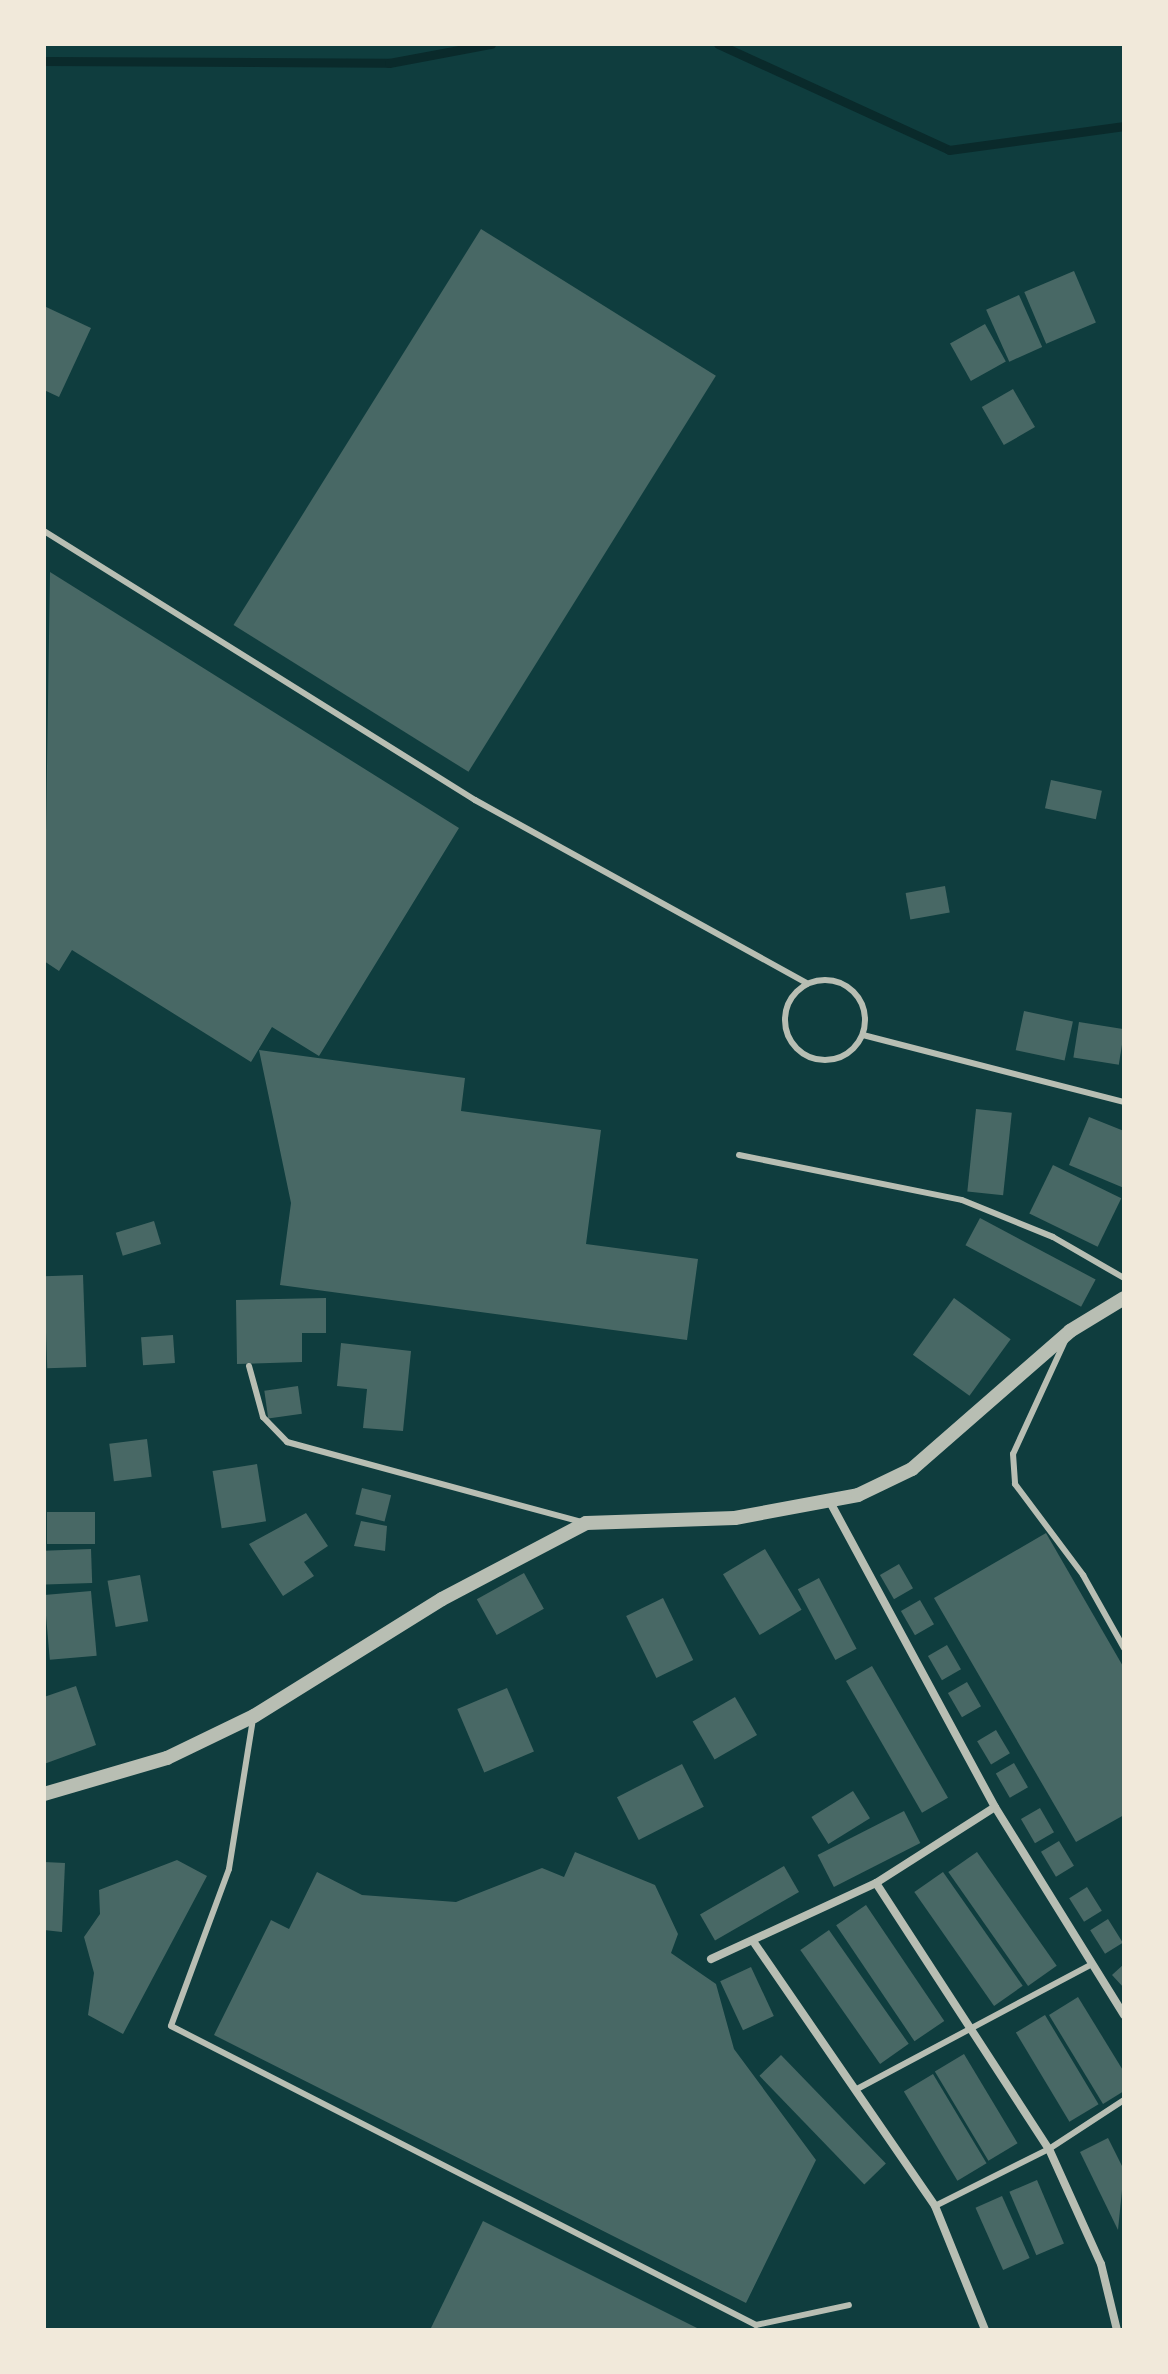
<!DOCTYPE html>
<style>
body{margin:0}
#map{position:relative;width:1168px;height:2374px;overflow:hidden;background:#0f3d3e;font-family:Overpass,sans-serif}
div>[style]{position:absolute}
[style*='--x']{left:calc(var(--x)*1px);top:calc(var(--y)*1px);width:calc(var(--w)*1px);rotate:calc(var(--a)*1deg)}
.stream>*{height:9px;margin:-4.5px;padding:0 4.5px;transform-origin:4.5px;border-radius:4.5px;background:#0a2a2b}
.building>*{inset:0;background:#486865;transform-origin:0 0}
.service>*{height:6px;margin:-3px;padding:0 3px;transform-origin:3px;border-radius:3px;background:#b8beb3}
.service>.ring{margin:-3px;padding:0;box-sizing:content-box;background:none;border:6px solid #b8beb3;border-radius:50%}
.minor>*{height:8px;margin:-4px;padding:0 4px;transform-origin:4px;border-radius:4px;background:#b8beb3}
.tertiary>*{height:14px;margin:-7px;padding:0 7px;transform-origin:7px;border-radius:7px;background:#b8beb3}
span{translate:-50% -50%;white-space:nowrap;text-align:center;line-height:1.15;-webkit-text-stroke:8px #f1e9da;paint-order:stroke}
.frame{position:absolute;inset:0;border:46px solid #f1e9da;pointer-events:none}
</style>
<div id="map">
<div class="stream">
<i style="--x:718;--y:44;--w:254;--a:24.6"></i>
<i style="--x:949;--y:150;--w:177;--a:-7.8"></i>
<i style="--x:44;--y:61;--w:345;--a:0.3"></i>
<i style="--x:389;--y:63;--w:104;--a:-10.6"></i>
</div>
<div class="building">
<i style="left:481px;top:229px;width:277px;height:467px;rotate:32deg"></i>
<i style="left:1074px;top:271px;width:56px;height:54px;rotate:67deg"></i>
<i style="left:1019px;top:295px;width:57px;height:36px;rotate:66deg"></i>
<i style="clip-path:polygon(44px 306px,91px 328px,59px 397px,44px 390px)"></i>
<i style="left:985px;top:324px;width:43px;height:40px;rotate:61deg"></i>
<i style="left:1013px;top:389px;width:44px;height:36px;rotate:60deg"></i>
<i style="clip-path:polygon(50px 572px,459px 828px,319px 1056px,272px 1027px,251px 1062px,72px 950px,59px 971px,44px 961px)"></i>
<i style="left:1051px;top:780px;width:52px;height:29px;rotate:12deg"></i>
<i style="left:945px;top:886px;width:27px;height:40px;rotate:80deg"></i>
<i style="left:1024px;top:1011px;width:50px;height:40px;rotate:12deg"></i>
<i style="left:1079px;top:1022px;width:46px;height:36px;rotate:9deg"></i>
<i style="clip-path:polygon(259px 1050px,465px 1078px,461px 1111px,601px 1130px,586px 1244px,698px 1259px,687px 1340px,280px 1285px,291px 1203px)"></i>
<i style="left:976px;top:1109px;width:36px;height:83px;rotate:6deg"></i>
<i style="clip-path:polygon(1089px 1117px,1124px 1131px,1124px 1188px,1069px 1165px)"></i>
<i style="left:1053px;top:1165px;width:76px;height:54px;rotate:26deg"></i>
<i style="left:980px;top:1218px;width:131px;height:31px;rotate:28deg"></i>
<i style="left:154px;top:1221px;width:24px;height:40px;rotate:73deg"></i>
<i style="left:83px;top:1275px;width:92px;height:39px;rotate:88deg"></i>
<i style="clip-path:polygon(326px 1298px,326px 1333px,302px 1333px,302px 1362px,237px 1364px,236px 1300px)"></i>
<i style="left:954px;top:1298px;width:70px;height:70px;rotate:36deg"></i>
<i style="left:173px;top:1335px;width:28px;height:32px;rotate:86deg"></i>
<i style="clip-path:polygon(341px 1343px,411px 1351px,403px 1431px,363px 1428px,367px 1389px,337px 1386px)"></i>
<i style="left:298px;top:1386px;width:28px;height:34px;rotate:82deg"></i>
<i style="left:147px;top:1439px;width:38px;height:38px;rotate:83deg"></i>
<i style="left:257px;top:1464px;width:58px;height:45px;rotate:81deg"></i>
<i style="left:362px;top:1488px;width:30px;height:27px;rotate:14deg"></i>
<i style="left:95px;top:1512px;width:32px;height:48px;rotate:90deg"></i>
<i style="clip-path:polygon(306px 1513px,328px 1546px,304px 1562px,314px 1576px,283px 1596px,249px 1544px)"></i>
<i style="clip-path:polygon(361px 1521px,387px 1526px,385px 1551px,354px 1546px)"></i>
<i style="clip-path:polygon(1046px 1533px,1124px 1668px,1124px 1815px,1076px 1842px,934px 1598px)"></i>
<i style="left:91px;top:1549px;width:34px;height:47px;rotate:88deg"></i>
<i style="left:765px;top:1549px;width:71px;height:49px;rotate:59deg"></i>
<i style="left:899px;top:1564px;width:28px;height:22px;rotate:60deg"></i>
<i style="left:524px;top:1573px;width:41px;height:54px;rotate:61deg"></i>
<i style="left:140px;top:1575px;width:47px;height:33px;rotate:80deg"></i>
<i style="left:819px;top:1578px;width:80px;height:24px;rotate:62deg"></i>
<i style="left:91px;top:1591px;width:65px;height:47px;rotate:85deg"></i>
<i style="left:663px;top:1598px;width:69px;height:41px;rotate:64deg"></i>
<i style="left:920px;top:1600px;width:28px;height:22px;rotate:60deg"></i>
<i style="left:947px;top:1645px;width:28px;height:22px;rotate:60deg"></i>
<i style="left:872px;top:1666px;width:152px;height:30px;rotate:60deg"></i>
<i style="left:967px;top:1682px;width:28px;height:22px;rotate:60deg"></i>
<i style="clip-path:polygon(76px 1686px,96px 1745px,44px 1764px,44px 1697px)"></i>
<i style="left:507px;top:1688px;width:69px;height:54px;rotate:67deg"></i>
<i style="left:735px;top:1697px;width:44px;height:49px;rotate:60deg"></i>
<i style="left:996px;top:1730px;width:27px;height:22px;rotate:59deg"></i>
<i style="left:1014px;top:1763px;width:28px;height:21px;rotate:60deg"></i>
<i style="left:682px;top:1764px;width:48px;height:73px;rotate:63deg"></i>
<i style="left:853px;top:1791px;width:32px;height:49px;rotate:58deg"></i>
<i style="left:1040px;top:1808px;width:28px;height:22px;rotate:60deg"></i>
<i style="left:904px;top:1811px;width:36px;height:97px;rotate:63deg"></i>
<i style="left:1059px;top:1841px;width:29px;height:21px;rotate:59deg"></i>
<i style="clip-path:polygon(575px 1852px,655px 1885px,678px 1934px,671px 1953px,716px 1984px,734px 2049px,816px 2160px,746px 2303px,214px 2035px,271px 1920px,289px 1929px,317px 1872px,362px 1895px,456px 1902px,542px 1868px,564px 1877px)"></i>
<i style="left:977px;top:1852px;width:139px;height:35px;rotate:55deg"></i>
<i style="clip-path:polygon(177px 1860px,207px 1876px,123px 2034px,88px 2015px,94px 1973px,84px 1937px,100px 1914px,99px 1890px)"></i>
<i style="clip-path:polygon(44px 1862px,65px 1863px,62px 1932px,44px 1930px)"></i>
<i style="left:784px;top:1866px;width:30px;height:97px;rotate:60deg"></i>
<i style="left:943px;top:1872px;width:139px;height:35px;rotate:55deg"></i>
<i style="left:1087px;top:1887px;width:28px;height:21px;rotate:58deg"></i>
<i style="left:866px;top:1905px;width:140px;height:36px;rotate:56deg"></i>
<i style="left:1108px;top:1919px;width:28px;height:21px;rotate:58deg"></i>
<i style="left:829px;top:1930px;width:139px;height:35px;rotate:55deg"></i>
<i style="clip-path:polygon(1124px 1964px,1124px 1988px,1112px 1975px)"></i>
<i style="left:751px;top:1967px;width:54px;height:34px;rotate:65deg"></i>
<i style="clip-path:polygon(1078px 1997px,1124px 2072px,1124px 2091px,1103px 2104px,1049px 2015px)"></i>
<i style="left:1045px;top:2015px;width:104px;height:34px;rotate:59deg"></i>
<i style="left:964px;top:2054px;width:104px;height:34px;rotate:59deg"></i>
<i style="left:781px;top:2055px;width:151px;height:30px;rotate:46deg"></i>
<i style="left:933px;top:2074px;width:104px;height:34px;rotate:59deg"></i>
<i style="clip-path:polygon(1108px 2138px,1124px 2170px,1118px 2230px,1080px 2152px)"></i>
<i style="left:1037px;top:2180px;width:69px;height:30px;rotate:67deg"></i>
<i style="left:1002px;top:2196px;width:68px;height:29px;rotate:66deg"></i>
<i style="clip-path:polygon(483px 2221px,701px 2330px,430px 2330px)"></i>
</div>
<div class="service">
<i style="--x:44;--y:531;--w:508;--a:31.97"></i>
<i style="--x:475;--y:800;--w:380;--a:28.9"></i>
<i class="ring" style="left:785px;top:980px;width:74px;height:74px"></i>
<i style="--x:863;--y:1035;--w:269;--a:14.4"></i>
<i style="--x:739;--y:1155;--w:227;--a:11.4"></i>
<i style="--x:962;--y:1200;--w:98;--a:22.1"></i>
<i style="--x:1053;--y:1237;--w:82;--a:30"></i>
<i style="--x:1065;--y:1341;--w:124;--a:114.7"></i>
<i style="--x:1013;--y:1454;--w:30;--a:86"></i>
<i style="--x:1015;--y:1484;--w:114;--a:53.2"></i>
<i style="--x:1083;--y:1575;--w:84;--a:60.7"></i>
<i style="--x:249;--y:1366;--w:53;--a:74.6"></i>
<i style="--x:263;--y:1417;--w:35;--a:46"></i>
<i style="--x:287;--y:1442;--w:305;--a:15.2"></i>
<i style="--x:253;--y:1719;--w:152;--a:99.1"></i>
<i style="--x:229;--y:1869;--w:167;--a:110.3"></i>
<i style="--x:171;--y:2026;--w:657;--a:27.07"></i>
<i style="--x:756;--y:2325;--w:95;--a:-12.1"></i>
<i style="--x:857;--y:2089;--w:264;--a:-28"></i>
<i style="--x:935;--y:2206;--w:127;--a:-26.6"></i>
<i style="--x:1049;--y:2149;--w:90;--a:-33.2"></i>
</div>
<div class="minor">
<i style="--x:830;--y:1502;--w:347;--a:61.6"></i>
<i style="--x:995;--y:1807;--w:245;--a:58.2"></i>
<i style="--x:876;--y:1883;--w:317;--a:57"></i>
<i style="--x:1049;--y:2149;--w:126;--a:65.7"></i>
<i style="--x:1101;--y:2264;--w:68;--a:76.4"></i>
<i style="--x:755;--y:1944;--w:318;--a:55.5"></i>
<i style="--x:935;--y:2206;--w:134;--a:68"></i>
<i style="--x:711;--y:1959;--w:182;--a:-24.7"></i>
<i style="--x:876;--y:1883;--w:141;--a:-32.6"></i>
</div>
<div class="tertiary">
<i style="--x:44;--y:1794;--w:128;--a:-16.3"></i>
<i style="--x:167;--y:1758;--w:97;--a:-25.8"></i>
<i style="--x:254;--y:1716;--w:221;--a:-31.9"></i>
<i style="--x:442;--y:1599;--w:163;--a:-27.8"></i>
<i style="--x:586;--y:1523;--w:149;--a:-1.9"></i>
<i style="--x:735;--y:1518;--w:125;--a:-10.6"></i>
<i style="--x:858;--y:1495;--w:60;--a:-25.7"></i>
<i style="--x:912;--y:1469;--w:210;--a:-41.1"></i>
<i style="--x:1070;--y:1331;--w:63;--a:-31.4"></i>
</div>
<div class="frame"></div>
</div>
